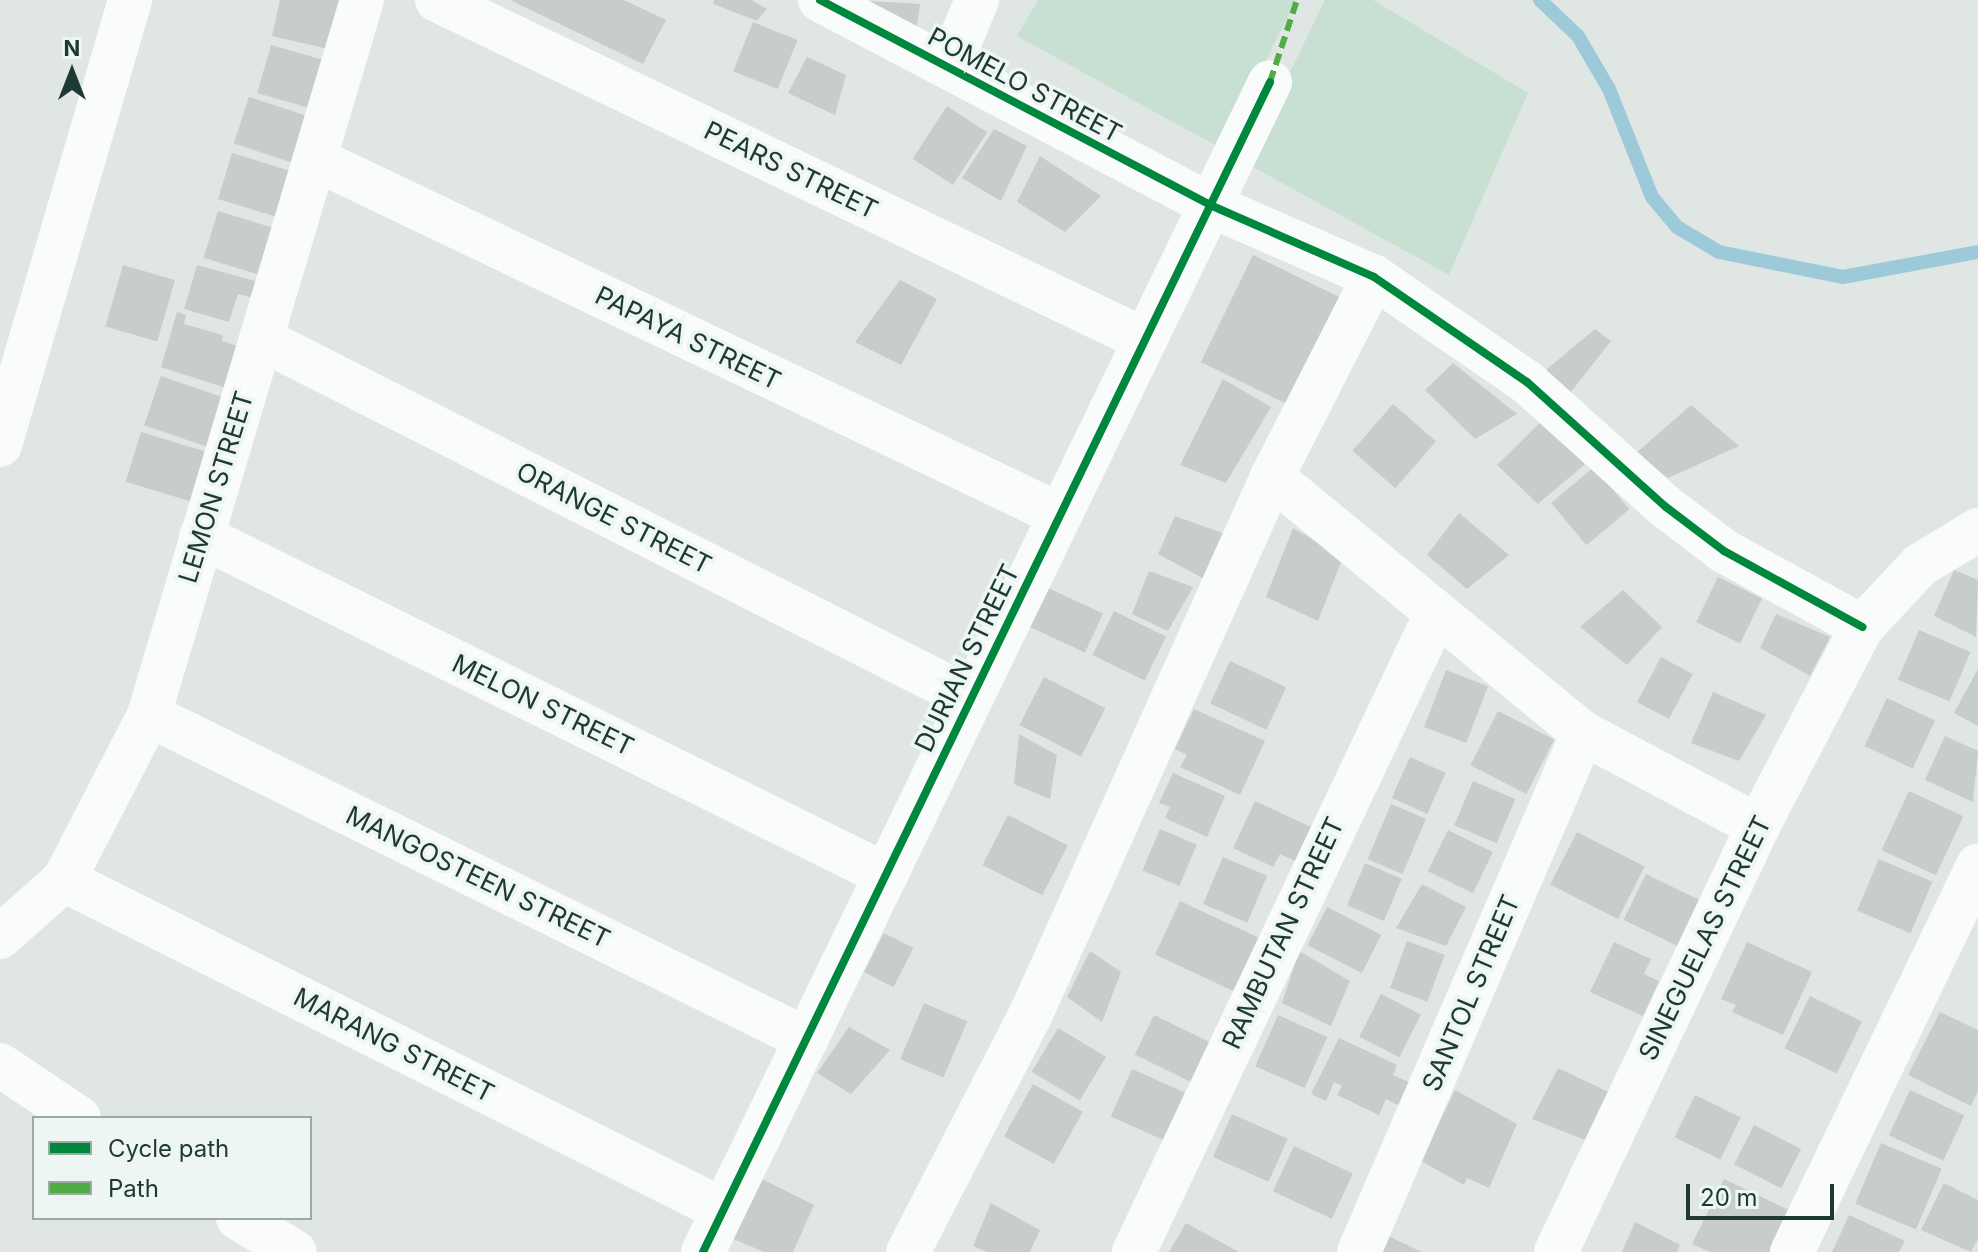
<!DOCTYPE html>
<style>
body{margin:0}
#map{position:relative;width:1978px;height:1252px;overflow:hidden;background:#dfe6e4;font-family:Inter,sans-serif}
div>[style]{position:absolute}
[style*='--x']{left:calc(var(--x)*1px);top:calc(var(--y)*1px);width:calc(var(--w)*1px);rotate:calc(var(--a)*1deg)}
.green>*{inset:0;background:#c7e0d1}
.stream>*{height:14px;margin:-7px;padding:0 7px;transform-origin:7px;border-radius:7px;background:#9ccad8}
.building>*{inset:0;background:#c7cdcb;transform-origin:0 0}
.street>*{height:44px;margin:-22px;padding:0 22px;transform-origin:22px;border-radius:22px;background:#fafbfb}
.quiet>*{height:6px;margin-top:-3px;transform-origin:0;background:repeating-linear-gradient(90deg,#52ac45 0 12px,transparent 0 18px)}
.cycleway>*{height:8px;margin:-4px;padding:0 4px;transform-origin:4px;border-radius:4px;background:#00873e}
span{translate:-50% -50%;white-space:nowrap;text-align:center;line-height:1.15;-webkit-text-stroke:7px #edf6f2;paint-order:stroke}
.street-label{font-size:26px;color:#1e3934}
.legend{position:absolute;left:32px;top:1116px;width:280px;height:104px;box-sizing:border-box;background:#edf6f2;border:2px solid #9aaaa6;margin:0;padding:10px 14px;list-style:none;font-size:24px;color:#1e3934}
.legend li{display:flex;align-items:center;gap:16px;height:40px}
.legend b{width:40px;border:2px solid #9aaaa6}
.north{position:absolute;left:32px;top:32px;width:80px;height:80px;-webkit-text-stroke:6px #edf6f2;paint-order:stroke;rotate:0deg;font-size:22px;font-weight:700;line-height:32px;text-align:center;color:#1e3934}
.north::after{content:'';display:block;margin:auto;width:28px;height:36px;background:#1e3934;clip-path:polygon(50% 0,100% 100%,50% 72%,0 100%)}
.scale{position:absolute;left:1686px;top:1184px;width:148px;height:36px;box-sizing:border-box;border:4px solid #1e3934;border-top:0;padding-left:10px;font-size:24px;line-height:28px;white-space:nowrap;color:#1e3934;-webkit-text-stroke:6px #edf6f2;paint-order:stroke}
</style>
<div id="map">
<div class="green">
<i style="clip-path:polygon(1038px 0,1296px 0,1222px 149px,1017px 36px)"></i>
<i style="clip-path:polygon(1325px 0,1373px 0,1528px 93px,1449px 275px,1246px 163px)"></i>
</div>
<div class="stream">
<i style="--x:1540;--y:0;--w:52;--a:43.5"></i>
<i style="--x:1578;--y:36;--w:61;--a:59.7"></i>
<i style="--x:1609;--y:89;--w:116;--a:68.3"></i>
<i style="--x:1652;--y:197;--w:39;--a:50"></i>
<i style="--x:1677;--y:227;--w:49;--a:30.8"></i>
<i style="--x:1719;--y:252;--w:126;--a:11.4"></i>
<i style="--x:1843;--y:277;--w:137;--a:-10.5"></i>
</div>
<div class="building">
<i style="clip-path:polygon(280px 0,346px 0,337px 51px,272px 36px)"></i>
<i style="clip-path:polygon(510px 0,624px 0,666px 20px,643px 64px)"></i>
<i style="clip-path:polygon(714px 0,751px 0,767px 9px,757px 21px,713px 4px)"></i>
<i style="clip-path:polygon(851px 0,920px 4px,915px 39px)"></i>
<i style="left:753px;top:22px;width:48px;height:53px;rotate:22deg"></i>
<i style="left:271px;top:45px;width:63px;height:50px;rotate:16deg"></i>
<i style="clip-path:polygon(807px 57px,846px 75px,835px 115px,788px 93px)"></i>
<i style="left:249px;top:97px;width:71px;height:49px;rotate:18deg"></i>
<i style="left:947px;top:106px;width:48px;height:63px;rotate:33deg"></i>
<i style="clip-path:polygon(994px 129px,1027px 146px,1001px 201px,962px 178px)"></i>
<i style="left:232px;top:153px;width:68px;height:48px;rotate:17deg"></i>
<i style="clip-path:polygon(1040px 156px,1101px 196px,1065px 232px,1017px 202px)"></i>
<i style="left:218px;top:211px;width:65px;height:49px;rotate:17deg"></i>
<i style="left:1253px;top:255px;width:98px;height:119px;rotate:26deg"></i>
<i style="left:123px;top:265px;width:54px;height:64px;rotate:16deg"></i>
<i style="clip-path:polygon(197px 265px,262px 283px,258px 299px,238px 294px,229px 322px,184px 309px)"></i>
<i style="clip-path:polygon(900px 280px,937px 299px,901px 365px,855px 342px)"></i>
<i style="clip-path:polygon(177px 312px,186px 315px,184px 324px,223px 335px,222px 341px,244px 348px,232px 390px,161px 367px)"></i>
<i style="clip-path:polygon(1595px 329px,1611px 341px,1567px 397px,1540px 375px)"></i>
<i style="clip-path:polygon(1453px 363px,1517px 414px,1475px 439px,1425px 390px)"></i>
<i style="left:161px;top:376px;width:72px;height:52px;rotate:19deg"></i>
<i style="clip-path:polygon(1223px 379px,1271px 407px,1226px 483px,1180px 465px)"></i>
<i style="left:1393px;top:404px;width:57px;height:62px;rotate:41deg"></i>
<i style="clip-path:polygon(1691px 405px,1739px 446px,1668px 478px,1635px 454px)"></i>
<i style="clip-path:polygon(1556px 407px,1597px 454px,1538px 504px,1497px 465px)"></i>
<i style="left:141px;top:432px;width:73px;height:52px;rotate:17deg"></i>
<i style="left:1594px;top:467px;width:55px;height:56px;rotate:50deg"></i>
<i style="clip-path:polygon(1459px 513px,1509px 555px,1467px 589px,1427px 555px)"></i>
<i style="clip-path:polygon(1175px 516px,1239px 539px,1219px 587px,1158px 554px)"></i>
<i style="clip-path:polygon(1293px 528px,1343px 557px,1318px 621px,1266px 597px)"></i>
<i style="clip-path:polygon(1954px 570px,1978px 580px,1976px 637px,1934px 616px)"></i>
<i style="clip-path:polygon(1149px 571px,1193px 587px,1168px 631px,1132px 614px)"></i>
<i style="left:1718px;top:577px;width:49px;height:50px;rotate:26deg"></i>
<i style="left:1046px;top:587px;width:63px;height:43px;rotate:25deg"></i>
<i style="clip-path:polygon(1623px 590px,1662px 627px,1627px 665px,1580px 627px)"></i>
<i style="left:1114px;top:611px;width:58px;height:49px;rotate:26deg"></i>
<i style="clip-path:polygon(1776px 614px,1830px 637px,1810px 676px,1760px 648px)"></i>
<i style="left:1919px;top:630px;width:56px;height:54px;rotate:23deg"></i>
<i style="left:1661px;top:657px;width:36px;height:51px;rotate:28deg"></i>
<i style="left:1230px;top:661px;width:62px;height:47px;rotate:25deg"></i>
<i style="clip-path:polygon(1978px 669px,1978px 726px,1954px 713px)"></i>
<i style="left:1446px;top:670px;width:45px;height:61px;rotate:21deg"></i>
<i style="left:1044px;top:677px;width:69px;height:54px;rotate:27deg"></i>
<i style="clip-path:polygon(1713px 692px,1766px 715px,1739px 761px,1691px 743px)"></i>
<i style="left:1887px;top:698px;width:53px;height:53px;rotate:25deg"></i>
<i style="clip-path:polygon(1194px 709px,1265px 741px,1240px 795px,1180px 767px,1187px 755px,1175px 749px)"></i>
<i style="left:1498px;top:711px;width:63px;height:61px;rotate:27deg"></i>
<i style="clip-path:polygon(1019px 734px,1057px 755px,1050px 799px,1014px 784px)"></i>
<i style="clip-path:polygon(1945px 736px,1978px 751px,1973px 802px,1925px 780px)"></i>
<i style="left:1410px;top:757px;width:39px;height:45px;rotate:24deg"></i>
<i style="clip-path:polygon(1173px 773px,1225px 796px,1207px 837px,1165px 818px,1170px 807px,1159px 803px)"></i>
<i style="left:1473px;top:781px;width:46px;height:48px;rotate:23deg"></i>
<i style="left:1909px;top:791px;width:60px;height:65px;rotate:25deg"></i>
<i style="clip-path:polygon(1255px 801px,1313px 828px,1297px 862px,1280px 854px,1273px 867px,1233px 848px)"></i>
<i style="left:1391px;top:804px;width:38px;height:60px;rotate:23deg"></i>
<i style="left:1008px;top:815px;width:67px;height:56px;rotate:27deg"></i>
<i style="left:1160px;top:829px;width:40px;height:45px;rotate:23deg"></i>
<i style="left:1448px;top:830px;width:50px;height:46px;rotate:26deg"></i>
<i style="left:1577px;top:832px;width:76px;height:59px;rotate:27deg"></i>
<i style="left:1223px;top:857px;width:48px;height:51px;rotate:23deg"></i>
<i style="left:1879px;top:859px;width:58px;height:56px;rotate:23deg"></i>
<i style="left:1365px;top:863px;width:40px;height:46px;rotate:23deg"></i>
<i style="left:1646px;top:874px;width:68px;height:51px;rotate:26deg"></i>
<i style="clip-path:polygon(1422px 884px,1466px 907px,1446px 946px,1396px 928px)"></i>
<i style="left:1180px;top:901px;width:87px;height:59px;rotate:25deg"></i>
<i style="left:1327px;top:907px;width:61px;height:43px;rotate:27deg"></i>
<i style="left:884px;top:933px;width:33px;height:44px;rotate:27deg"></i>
<i style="left:1407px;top:941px;width:40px;height:50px;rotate:20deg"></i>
<i style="clip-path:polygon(1614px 942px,1651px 959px,1644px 974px,1659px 981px,1643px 1016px,1590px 992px)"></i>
<i style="clip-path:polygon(1747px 942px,1812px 972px,1783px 1035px,1732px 1012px,1736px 1005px,1721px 999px)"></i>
<i style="clip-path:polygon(1090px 951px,1121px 972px,1102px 1022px,1067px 997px)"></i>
<i style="clip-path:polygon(1299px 951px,1350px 981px,1331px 1026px,1282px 1003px)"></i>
<i style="left:1381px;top:994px;width:45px;height:48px;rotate:27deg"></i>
<i style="left:1810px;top:996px;width:58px;height:58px;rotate:26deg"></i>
<i style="left:924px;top:1003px;width:47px;height:61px;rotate:23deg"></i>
<i style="clip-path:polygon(1940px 1012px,1978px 1030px,1978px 1091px,1971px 1106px,1908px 1075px)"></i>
<i style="left:1154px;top:1015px;width:68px;height:44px;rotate:26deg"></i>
<i style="left:1278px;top:1015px;width:54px;height:56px;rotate:24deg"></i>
<i style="clip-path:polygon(849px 1027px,890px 1050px,851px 1094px,817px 1073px)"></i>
<i style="left:1058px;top:1028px;width:56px;height:51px;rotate:31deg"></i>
<i style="clip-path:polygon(1339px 1038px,1397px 1065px,1393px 1075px,1411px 1083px,1400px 1106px,1386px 1099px,1379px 1115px,1337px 1095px,1342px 1086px,1334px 1082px,1326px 1101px,1311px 1094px)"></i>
<i style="clip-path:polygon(1558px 1068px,1621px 1098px,1595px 1144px,1532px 1119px)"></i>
<i style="left:1132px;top:1069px;width:71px;height:52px;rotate:24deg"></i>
<i style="left:1033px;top:1084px;width:57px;height:60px;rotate:29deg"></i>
<i style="clip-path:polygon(1455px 1090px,1517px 1124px,1489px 1188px,1467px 1178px,1464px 1185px,1421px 1161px)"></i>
<i style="left:1910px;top:1090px;width:60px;height:50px;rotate:25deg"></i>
<i style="left:1695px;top:1095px;width:51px;height:47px;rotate:26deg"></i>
<i style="left:1232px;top:1114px;width:61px;height:47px;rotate:24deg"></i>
<i style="left:1754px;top:1125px;width:53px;height:44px;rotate:27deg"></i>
<i style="left:1881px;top:1143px;width:66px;height:66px;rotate:23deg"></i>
<i style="left:1294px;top:1146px;width:65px;height:50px;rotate:25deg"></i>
<i style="clip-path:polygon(758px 1177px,814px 1205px,793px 1252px,764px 1252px,729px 1237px)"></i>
<i style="clip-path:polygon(1724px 1179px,1793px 1212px,1772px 1252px,1710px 1252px,1692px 1244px)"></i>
<i style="clip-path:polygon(1944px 1183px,1978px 1200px,1978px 1239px,1971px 1252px,1921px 1230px)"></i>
<i style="clip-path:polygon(991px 1203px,1040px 1230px,1030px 1252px,987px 1252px,973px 1246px)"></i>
<i style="clip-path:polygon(1849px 1215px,1905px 1241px,1899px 1252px,1832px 1252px)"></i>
<i style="clip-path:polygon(1635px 1222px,1680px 1245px,1677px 1252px,1622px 1252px)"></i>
<i style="clip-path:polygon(1186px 1223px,1239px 1252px,1169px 1252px)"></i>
<i style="clip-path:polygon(1386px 1235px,1422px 1252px,1379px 1252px)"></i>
</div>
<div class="street">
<i style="--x:437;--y:0;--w:785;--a:25.65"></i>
<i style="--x:820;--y:0;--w:441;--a:27.7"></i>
<i style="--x:1210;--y:205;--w:179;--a:23.7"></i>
<i style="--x:1374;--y:277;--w:186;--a:34.5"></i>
<i style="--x:1527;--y:382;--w:187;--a:42"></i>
<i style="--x:1666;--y:507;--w:73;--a:37.2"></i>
<i style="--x:1724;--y:551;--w:158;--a:28.8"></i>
<i style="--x:949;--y:67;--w:73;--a:-67.3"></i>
<i style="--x:317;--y:160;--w:823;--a:25.54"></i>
<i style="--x:261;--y:339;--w:792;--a:26.86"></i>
<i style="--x:0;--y:445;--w:464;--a:-73.7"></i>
<i style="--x:1272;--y:477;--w:403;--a:39.5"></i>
<i style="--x:1583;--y:733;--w:198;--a:28"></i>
<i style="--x:201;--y:536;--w:764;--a:26.33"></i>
<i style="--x:149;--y:715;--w:733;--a:26.25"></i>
<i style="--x:64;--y:880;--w:737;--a:26.6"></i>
<i style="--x:0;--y:937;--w:86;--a:-41.7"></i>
<i style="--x:64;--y:880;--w:186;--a:-62.7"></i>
<i style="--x:149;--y:715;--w:746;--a:-73.41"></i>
<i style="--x:0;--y:1065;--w:95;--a:33.9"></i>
<i style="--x:238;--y:1218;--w:66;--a:30.8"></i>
<i style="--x:703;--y:1252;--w:1300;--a:-64.14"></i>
<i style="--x:908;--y:1252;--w:266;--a:-62.7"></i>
<i style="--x:1030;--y:1016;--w:591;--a:-65.82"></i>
<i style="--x:1272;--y:477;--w:225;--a:-63"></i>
<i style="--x:1134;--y:1252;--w:704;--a:-64.67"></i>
<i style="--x:1359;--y:1252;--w:565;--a:-66.66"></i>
<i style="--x:1556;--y:1252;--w:471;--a:-64.6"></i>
<i style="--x:1758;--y:826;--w:225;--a:-62.4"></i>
<i style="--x:1862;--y:627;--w:85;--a:-46.9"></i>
<i style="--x:1920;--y:565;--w:68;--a:-31.1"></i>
<i style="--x:1792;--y:1252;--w:429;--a:-64.3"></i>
</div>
<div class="quiet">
<i style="--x:1270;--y:82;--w:86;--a:-71.8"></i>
</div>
<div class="cycleway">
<i style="--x:820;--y:0;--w:441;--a:27.7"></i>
<i style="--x:1210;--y:205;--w:179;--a:23.7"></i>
<i style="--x:1374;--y:277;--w:186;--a:34.5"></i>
<i style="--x:1527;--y:382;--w:187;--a:42"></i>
<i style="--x:1666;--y:507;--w:73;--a:37.2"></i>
<i style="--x:1724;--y:551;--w:158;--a:28.8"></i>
<i style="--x:703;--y:1252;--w:1300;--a:-64.14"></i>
</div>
<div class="street-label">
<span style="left:1025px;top:85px;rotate:28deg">POMELO STREET</span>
<span style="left:791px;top:170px;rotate:26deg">PEARS STREET</span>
<span style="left:688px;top:338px;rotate:26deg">PAPAYA STREET</span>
<span style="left:216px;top:487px;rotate:-73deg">LEMON STREET</span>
<span style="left:614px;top:518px;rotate:27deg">ORANGE STREET</span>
<span style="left:967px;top:658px;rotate:-64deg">DURIAN STREET</span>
<span style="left:543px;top:705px;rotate:26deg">MELON STREET</span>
<span style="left:478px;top:877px;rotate:26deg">MANGOSTEEN STREET</span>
<span style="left:1283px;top:933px;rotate:-65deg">RAMBUTAN STREET</span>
<span style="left:1705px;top:938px;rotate:-64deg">SINEGUELAS STREET</span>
<span style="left:1471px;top:993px;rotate:-67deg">SANTOL STREET</span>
<span style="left:394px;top:1045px;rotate:27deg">MARANG STREET</span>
</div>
<ul class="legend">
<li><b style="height:10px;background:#00873e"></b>Cycle path</li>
<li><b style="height:10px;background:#52ac45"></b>Path</li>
</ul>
<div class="north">N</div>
<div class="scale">20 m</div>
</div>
